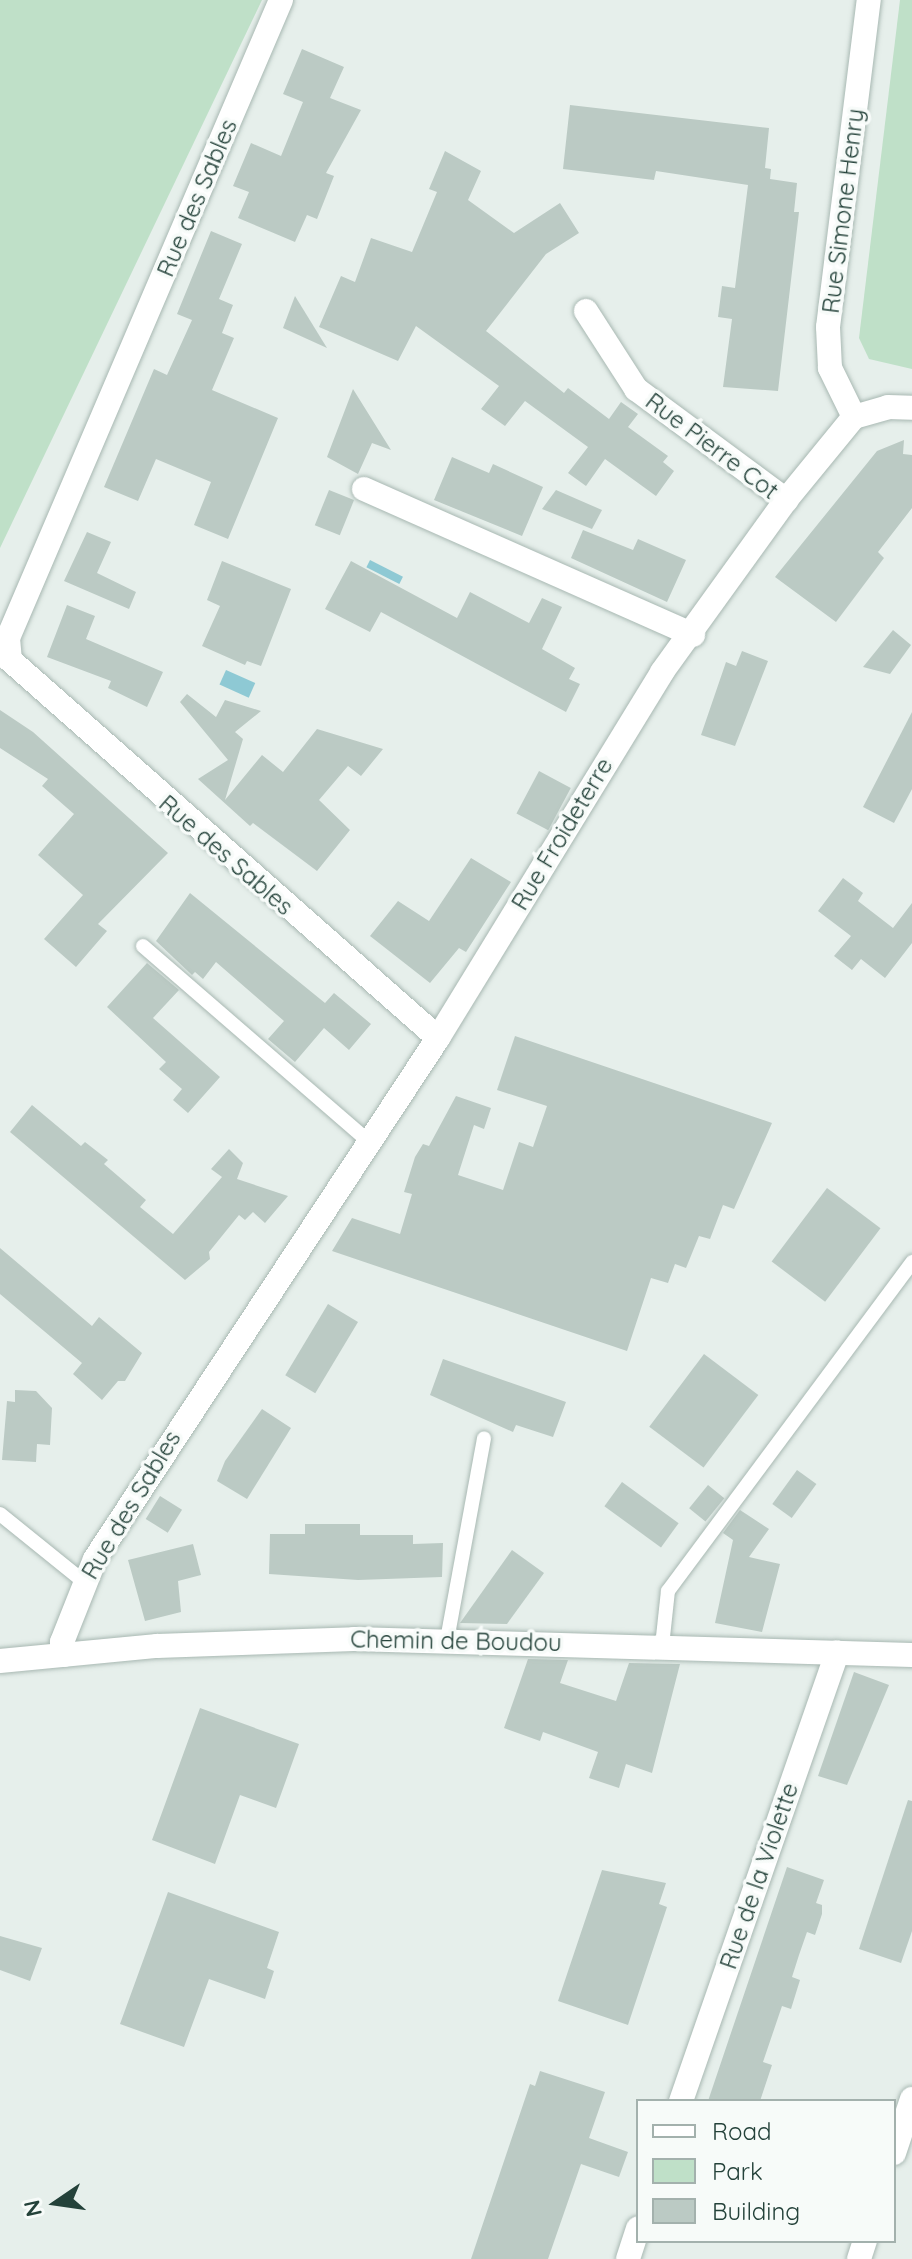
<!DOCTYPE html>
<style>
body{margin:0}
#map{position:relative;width:912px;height:2259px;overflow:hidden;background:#e6efeb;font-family:Quicksand,sans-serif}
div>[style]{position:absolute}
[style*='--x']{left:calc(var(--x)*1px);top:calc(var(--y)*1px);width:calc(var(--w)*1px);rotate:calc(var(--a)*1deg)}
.green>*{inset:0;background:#bfe0c8}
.water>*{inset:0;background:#8ec9d4;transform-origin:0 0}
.building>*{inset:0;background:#bbcac4;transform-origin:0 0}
.roads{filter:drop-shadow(0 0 2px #a8b8b2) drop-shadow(0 0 2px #a8b8b2)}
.service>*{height:14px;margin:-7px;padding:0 7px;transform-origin:7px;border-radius:7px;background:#fff}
.minor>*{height:24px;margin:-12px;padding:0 12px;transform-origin:12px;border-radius:12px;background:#fff}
.tertiary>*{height:24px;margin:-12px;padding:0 12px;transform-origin:12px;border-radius:12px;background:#fff}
span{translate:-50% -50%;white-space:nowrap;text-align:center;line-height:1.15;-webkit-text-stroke:7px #f7fbf9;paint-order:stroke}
.street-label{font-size:24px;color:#24423a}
.legend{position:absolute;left:636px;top:2099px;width:260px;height:144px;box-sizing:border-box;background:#f7fbf9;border:2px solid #a3b1ad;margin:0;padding:10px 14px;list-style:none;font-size:24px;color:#24423a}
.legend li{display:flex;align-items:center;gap:16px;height:40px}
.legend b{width:40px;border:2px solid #a3b1ad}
.north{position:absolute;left:16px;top:2163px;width:80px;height:80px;-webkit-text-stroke:6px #f7fbf9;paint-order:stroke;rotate:257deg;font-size:22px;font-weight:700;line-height:32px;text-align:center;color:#24423a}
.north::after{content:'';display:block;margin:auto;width:28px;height:36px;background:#24423a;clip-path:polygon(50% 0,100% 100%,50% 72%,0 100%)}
</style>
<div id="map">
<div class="green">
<i style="clip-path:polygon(0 0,262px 0,0 548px)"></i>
<i style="clip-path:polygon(900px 0,912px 0,912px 369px,869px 359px,859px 338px)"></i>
</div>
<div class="water">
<i style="left:370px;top:560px;width:37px;height:8px;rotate:27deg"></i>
<i style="left:226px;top:670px;width:32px;height:16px;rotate:24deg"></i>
</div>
<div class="building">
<i style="clip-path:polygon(302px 49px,344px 67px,330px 98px,361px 110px,326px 173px,334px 176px,317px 219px,307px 215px,295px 242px,238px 218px,249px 192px,233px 186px,251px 143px,281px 156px,303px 102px,283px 94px)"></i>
<i style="clip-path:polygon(570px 105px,769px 128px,765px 168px,771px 169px,770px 179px,797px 183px,794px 212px,799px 212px,778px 391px,723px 387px,732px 319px,718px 317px,722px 286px,735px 288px,748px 185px,656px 171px,654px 180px,563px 169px)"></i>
<i style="clip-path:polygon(445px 151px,481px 171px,468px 200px,514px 233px,560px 203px,579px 233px,546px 254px,486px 331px,564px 393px,568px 388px,609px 419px,621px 402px,638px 414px,628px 427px,668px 456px,663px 462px,674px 471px,656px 496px,605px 459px,586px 486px,568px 473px,588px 447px,525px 401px,505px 426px,481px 409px,499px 386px,416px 326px,398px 361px,319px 327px,341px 276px,355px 282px,371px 238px,412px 252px,437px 192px,429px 189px)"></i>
<i style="clip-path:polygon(211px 231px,242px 244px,219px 299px,233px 305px,222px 333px,234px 338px,212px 390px,278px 418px,228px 539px,194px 525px,211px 482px,156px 459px,138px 501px,104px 487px,154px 369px,167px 375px,192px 320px,177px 314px)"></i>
<i style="clip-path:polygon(295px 296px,327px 348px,283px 328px)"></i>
<i style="clip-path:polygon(353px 389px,391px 450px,372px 443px,358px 474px,327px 457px)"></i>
<i style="clip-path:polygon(904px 440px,903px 454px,912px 455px,912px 508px,878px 552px,884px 558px,836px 622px,775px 577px,877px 451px)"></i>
<i style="clip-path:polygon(452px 457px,489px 473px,493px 464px,543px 487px,522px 536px,434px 500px)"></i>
<i style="left:329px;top:490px;width:27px;height:38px;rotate:22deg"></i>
<i style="clip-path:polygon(556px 490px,602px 510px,592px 529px,542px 509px)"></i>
<i style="clip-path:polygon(583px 530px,633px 550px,638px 539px,686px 560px,667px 602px,571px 558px)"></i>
<i style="clip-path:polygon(87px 532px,111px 542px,97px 573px,136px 592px,129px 609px,64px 581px)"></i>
<i style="clip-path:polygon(222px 561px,291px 589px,261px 666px,247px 661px,245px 665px,202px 646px,220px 606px,207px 600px)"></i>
<i style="clip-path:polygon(351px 561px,457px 618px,470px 592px,529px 623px,542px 598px,562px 607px,542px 649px,575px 668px,569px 679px,580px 684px,566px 712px,381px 612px,370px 632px,325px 609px)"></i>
<i style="clip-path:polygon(67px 605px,95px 616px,86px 639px,163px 672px,147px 707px,108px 688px,111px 681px,47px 657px)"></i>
<i style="clip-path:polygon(893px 630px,911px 645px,890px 674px,863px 667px)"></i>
<i style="clip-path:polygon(742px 651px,768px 661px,735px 746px,701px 735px,726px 662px,736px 666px)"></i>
<i style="clip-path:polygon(187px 694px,216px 717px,225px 700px,261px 711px,235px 732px,243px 739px,225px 800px,262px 755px,283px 772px,317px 729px,383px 749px,361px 776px,348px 766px,319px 800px,350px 830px,317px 871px,253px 823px,250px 826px,198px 779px,228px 760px,180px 702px)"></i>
<i style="clip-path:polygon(0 710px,33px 732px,168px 853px,98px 924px,107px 931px,76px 967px,44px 939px,83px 895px,38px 855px,74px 814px,42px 786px,48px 779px,0 748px)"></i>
<i style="clip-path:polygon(912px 712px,912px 789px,894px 823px,863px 807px)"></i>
<i style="left:539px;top:771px;width:36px;height:48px;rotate:28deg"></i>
<i style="clip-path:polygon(471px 858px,511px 882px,466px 952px,459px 948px,430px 983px,370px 936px,398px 901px,429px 921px)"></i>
<i style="clip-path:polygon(843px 878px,863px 893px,858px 901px,893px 928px,912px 903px,912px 943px,885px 978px,861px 959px,852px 970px,834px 956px,851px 936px,818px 911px)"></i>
<i style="clip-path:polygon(190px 893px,325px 1003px,334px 993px,371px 1024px,349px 1050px,324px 1028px,295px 1062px,268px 1039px,284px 1021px,216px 962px,203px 979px,195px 972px,192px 975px,156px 941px)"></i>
<i style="clip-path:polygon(147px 963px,179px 990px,153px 1018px,220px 1077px,188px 1113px,173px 1100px,182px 1089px,159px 1069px,166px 1062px,107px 1007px)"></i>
<i style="clip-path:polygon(515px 1036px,772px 1123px,734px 1209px,723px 1205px,710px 1239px,699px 1236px,686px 1268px,675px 1264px,668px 1283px,651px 1278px,627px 1351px,332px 1251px,352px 1218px,400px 1234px,412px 1194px,404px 1192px,415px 1157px,423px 1144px,429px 1146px,456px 1096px,491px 1108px,484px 1129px,474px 1125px,458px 1175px,503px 1190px,519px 1142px,533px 1147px,547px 1106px,497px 1090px)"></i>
<i style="clip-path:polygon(32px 1105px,81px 1146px,85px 1142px,108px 1160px,104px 1164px,146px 1200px,140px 1207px,173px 1234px,222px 1177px,211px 1169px,229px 1149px,243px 1163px,237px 1179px,288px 1196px,265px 1223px,253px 1212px,245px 1220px,239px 1215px,209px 1252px,210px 1259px,185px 1280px,10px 1132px)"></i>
<i style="left:827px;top:1188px;width:67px;height:92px;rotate:37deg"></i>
<i style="clip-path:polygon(0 1248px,92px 1326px,99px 1317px,142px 1353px,125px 1381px,118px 1381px,102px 1400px,73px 1374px,82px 1363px,0 1294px)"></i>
<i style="left:328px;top:1304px;width:35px;height:83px;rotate:31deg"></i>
<i style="left:704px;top:1354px;width:68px;height:91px;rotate:37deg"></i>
<i style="clip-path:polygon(443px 1359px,566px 1402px,553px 1437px,516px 1425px,513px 1432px,430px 1395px)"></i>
<i style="clip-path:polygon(15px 1390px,36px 1391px,52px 1408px,50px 1445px,37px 1444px,36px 1462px,2px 1460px,7px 1401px,15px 1402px)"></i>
<i style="clip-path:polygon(262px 1409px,291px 1428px,247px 1499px,217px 1481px,225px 1461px)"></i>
<i style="left:797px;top:1470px;width:24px;height:42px;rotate:36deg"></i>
<i style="left:622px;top:1482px;width:70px;height:30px;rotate:36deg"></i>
<i style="left:708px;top:1485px;width:21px;height:30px;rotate:39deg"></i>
<i style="left:160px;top:1496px;width:26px;height:27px;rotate:32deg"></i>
<i style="clip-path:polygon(740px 1510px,769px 1529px,749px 1557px,780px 1564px,762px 1632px,715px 1623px,733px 1540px,723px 1533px)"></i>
<i style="clip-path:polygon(305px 1524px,360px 1524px,360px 1535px,413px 1535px,413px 1544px,443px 1543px,442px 1577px,358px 1580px,269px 1574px,270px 1534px,305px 1534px)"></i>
<i style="clip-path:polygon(193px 1544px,201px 1575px,178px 1581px,181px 1612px,145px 1621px,128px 1560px)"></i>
<i style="clip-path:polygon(512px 1550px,544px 1573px,507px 1624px,460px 1623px)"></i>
<i style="clip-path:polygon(528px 1659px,568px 1660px,560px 1683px,616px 1701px,629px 1663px,680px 1664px,652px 1773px,626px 1764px,619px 1788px,589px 1778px,598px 1752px,543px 1732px,540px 1741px,504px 1728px)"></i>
<i style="clip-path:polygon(854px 1672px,889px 1685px,847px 1785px,818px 1776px)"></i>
<i style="clip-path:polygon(200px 1708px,299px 1744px,276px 1808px,240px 1795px,215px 1864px,152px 1840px)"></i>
<i style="clip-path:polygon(908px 1800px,912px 1801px,912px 1931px,901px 1963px,859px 1949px)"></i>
<i style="clip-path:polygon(787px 1867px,824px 1880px,816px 1903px,822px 1905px,822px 1914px,815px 1935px,807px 1932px,799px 1955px,792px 1977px,800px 1980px,791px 2009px,782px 2006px,763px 2062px,772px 2065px,760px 2101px,708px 2101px)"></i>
<i style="clip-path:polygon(602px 1870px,666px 1883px,659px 1904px,667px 1907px,628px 2025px,558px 2001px)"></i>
<i style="clip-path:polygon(168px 1892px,279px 1932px,267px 1968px,274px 1971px,265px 1999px,209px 1979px,184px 2047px,120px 2024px)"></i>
<i style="clip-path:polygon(0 1936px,42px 1948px,30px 1981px,0 1970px)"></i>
<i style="clip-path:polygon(540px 2071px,605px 2092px,589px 2138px,628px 2152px,619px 2177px,581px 2164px,548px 2259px,471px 2259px,530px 2084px,535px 2086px)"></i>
</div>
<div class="roads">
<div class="service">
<i style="--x:143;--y:946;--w:299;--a:40.9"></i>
<i style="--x:0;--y:1514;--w:107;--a:38.9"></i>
<i style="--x:447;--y:1640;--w:205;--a:-79.6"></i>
<i style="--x:662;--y:1646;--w:55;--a:-83.8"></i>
<i style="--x:668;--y:1591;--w:410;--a:-53.4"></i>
</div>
<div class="minor">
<i style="--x:281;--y:0;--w:694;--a:113.17"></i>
<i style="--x:8;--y:638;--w:22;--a:85"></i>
<i style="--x:10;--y:660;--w:571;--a:41.45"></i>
<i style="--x:586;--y:311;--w:93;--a:57.3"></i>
<i style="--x:636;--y:389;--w:187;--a:36.5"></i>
<i style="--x:854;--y:417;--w:55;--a:-116.1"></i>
<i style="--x:830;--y:368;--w:41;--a:-92.8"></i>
<i style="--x:828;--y:327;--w:330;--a:-82.9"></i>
<i style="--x:364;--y:489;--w:360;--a:23.9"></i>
<i style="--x:64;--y:1655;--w:13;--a:-99"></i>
<i style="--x:62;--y:1642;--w:89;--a:-68.3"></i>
<i style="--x:95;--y:1559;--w:624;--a:-56.64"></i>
<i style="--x:438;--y:1038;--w:429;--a:-58.5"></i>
<i style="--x:662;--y:672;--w:212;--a:-54.2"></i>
<i style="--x:786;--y:500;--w:107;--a:-50.7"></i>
<i style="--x:854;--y:417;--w:35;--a:-16"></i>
<i style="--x:888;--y:407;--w:24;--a:2"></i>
<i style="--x:681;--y:2101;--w:475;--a:-70.8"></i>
<i style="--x:894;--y:2153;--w:57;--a:-71.6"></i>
<i style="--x:628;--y:2259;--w:32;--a:-72"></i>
<i style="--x:859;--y:2259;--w:19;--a:-72"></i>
</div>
<div class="tertiary">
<i style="--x:0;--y:1661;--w:158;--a:-5.5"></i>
<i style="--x:157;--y:1646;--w:197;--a:-2"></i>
<i style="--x:354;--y:1639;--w:558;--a:1.64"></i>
</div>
</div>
<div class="street-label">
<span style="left:197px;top:198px;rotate:-67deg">Rue des Sables</span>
<span style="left:843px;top:211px;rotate:-83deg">Rue Simone Henry</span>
<span style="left:712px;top:446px;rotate:37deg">Rue Pierre Cot</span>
<span style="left:562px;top:834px;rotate:-59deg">Rue Froideterre</span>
<span style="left:226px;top:855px;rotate:41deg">Rue des Sables</span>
<span style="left:131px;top:1505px;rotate:-59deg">Rue des Sables</span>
<span style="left:456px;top:1641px;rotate:1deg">Chemin de Boudou</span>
<span style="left:759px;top:1876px;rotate:-71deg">Rue de la Violette</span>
</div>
<ul class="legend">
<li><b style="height:10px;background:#fff"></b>Road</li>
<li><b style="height:22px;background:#bfe0c8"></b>Park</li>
<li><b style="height:22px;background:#bbcac4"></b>Building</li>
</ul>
<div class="north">N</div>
</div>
